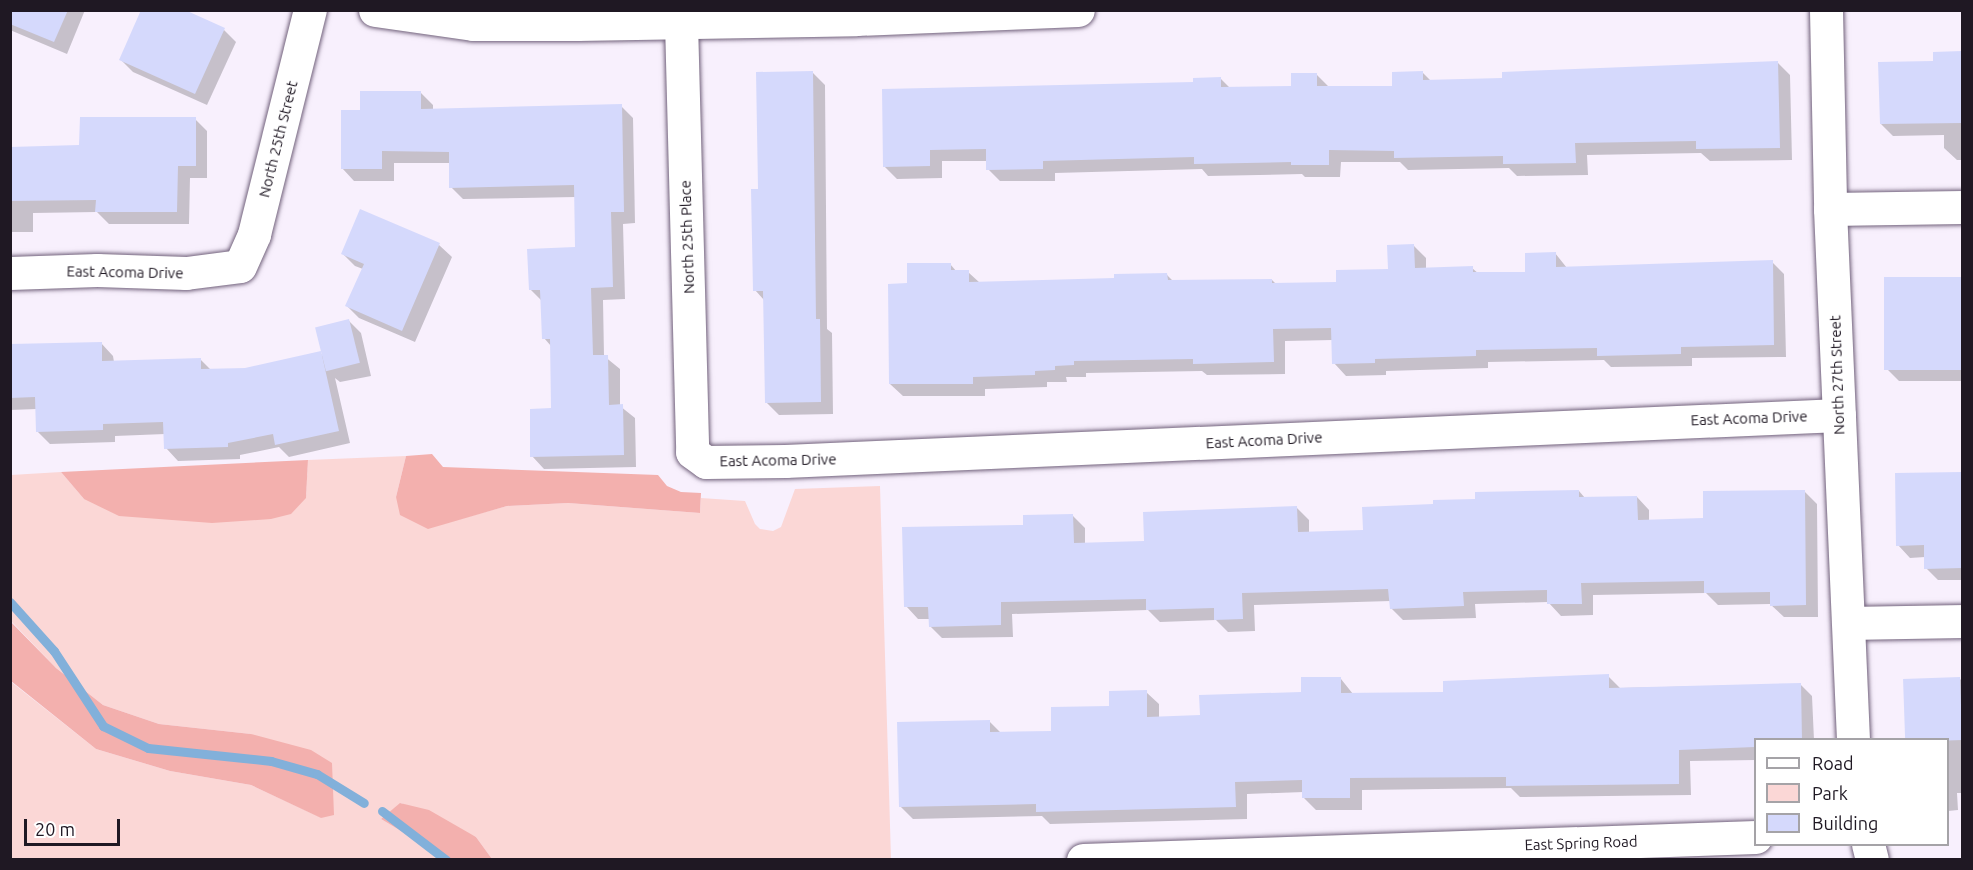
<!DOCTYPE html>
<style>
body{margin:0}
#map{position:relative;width:1973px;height:870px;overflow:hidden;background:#f8f0fd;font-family:Ubuntu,sans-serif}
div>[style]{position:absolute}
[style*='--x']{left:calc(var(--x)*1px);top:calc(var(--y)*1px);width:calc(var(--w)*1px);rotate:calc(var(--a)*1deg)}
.green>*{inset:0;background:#fbd7d6}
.forest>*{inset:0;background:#f3b0ae}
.shadow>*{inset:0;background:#0003}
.stream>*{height:9px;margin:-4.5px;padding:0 4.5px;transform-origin:4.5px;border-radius:4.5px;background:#82b0da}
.building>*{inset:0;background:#d5d9fc;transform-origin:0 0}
.roads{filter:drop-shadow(0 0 2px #72627c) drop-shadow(0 0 2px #72627c)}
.minor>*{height:33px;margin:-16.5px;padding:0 16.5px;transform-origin:16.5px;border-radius:16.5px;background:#fff}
span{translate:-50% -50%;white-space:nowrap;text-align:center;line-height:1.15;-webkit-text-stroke:5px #fff;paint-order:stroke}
.street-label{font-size:15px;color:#1f1823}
.frame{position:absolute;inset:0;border:12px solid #1f1823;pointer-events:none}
.legend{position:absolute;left:1754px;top:738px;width:195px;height:108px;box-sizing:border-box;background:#fff;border:2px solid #a5a3a7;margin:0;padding:8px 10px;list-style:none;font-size:18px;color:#1f1823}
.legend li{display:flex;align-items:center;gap:12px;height:30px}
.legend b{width:30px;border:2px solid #a5a3a7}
.scale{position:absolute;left:24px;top:819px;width:96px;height:27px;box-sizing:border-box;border:3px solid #1f1823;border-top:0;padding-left:8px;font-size:18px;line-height:21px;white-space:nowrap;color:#1f1823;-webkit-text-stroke:4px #fff;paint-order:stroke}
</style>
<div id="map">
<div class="green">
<i style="clip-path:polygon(406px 456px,396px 497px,428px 528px,507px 506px,568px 503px,700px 513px,701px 498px,745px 501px,755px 524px,760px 529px,773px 531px,781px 527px,795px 489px,880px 486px,891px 859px,492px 859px,476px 837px,401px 803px,381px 819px,426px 846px,442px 859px,11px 859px,10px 681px,96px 749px,170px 771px,251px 785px,322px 818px,251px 734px,159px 724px,103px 705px,56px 668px,11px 621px,11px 475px,61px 472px,84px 499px,306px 498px,308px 460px)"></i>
</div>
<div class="forest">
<i style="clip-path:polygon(432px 454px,443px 467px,658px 475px,667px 486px,681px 492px,701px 493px,700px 513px,568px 503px,507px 506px,428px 529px,400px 515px,396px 497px,406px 456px)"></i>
<i style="clip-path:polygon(308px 460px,306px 498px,291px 514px,271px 519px,212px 523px,119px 516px,84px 499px,61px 472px)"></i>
<i style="clip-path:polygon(10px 621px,56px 668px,103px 705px,159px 724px,251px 734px,311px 750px,332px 763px,334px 815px,321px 818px,251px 785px,170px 771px,96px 749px,11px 681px)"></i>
<i style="clip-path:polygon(400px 803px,429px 810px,476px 837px,492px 859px,442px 859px,426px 846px,381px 819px)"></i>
</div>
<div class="shadow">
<i style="clip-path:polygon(10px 10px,85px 10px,67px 54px,10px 30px)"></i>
<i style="clip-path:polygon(224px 30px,236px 42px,207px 105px,133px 72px,121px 60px)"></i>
<i style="clip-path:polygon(1962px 52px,1962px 160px,1957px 160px,1944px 148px,1944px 135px,1893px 136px,1881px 124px,1935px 63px,1935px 53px)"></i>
<i style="clip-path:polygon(1778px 63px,1790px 75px,1792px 160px,1710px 161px,1701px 153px,1587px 155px,1588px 175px,1517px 176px,1509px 168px,1408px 170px,1400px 162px,1341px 162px,1340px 177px,1305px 177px,1302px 174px,1208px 176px,1202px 169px,1055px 173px,1055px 181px,1000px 181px,988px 169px,988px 161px,942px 161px,942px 178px,897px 179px,884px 166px,883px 90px,1194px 83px,1221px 79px,1230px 88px,1293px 87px,1317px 75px,1329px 87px,1394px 87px,1423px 73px,1431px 81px,1503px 80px)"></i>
<i style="clip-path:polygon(813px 73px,825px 85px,827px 329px,832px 333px,833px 414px,779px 415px,766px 402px,764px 300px,755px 290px)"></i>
<i style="clip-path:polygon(421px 93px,433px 105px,433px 110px,621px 106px,633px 118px,635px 223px,623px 224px,625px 299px,603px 300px,604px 356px,620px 369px,620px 406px,635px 418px,636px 467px,544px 469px,532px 456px,552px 410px,551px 346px,544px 338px,542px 301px,530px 289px,577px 249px,576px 197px,463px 199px,451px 187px,451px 163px,394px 163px,394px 181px,354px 181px,342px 168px,361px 111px)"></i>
<i style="clip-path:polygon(195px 119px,207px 131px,207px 178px,190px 178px,189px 224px,109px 224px,97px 212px,33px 213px,33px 232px,10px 232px,10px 148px,81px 147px)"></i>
<i style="clip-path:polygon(361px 211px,439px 245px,452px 257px,415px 342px,359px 318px,347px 306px,363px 269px,355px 266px,343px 254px)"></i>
<i style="clip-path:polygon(1414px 246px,1426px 258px,1426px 269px,1472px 268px,1479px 274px,1527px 273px,1555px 253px,1567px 268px,1772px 262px,1784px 274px,1786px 357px,1692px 358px,1692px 366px,1611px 367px,1604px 360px,1488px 362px,1488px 368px,1386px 371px,1386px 375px,1346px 376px,1334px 363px,1333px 340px,1285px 341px,1285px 374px,1207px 375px,1202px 371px,1086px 373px,1086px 377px,1066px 377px,1067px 382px,1047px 382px,1047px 387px,985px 389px,985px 396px,903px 396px,890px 384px,909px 285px,950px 264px,957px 272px,968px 272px,980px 283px,1116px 279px,1167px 275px,1174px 282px,1272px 280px,1276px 284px,1338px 283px,1390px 271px)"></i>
<i style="clip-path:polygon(1962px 278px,1962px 381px,1899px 381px,1887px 369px,1886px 279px)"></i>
<i style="clip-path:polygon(349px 321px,361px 333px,371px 376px,340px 382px,335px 378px,350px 443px,289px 457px,279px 447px,240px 455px,240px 459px,178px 461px,166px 448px,165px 434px,115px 436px,115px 442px,50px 444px,37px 431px,37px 409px,10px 410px,10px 345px,101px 343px,113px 356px,114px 362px,200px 359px,211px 370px,245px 369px,320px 353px,324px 357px)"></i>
<i style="clip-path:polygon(1962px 474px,1962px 580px,1938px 580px,1926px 568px,1925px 557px,1910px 558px,1898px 545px,1897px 475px)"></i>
<i style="clip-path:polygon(1579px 491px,1585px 498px,1637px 497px,1649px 510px,1649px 521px,1705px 520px,1804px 491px,1817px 504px,1818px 617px,1784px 617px,1770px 604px,1718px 605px,1706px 593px,1593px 595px,1593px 615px,1561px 616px,1548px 602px,1475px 604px,1476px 618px,1403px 620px,1391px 608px,1391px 601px,1254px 605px,1255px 631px,1228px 632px,1216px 620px,1160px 622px,1148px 610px,1012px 614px,1013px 637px,942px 638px,930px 626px,930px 619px,918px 619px,906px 606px,1025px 526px,1073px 516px,1085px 528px,1085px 544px,1145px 543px,1296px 507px,1309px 520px,1309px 533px,1365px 531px,1435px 506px)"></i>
<i style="clip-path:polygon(1608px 676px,1620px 688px,1800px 684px,1812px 696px,1814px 740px,1756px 740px,1756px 760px,1690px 761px,1691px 795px,1520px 797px,1511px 788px,1362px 790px,1362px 810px,1316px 810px,1304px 798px,1304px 792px,1247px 794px,1247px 819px,1050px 824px,1042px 816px,913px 819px,900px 806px,989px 721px,1001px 733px,1052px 732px,1146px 692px,1159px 704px,1159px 718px,1202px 716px,1303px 693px,1341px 679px,1353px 694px,1445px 693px)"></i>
<i style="clip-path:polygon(1959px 678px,1962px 681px,1962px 793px,1957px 793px,1958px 810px,1948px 811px,1948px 740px)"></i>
</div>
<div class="stream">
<i style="--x:10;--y:602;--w:66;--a:48.1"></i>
<i style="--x:54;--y:651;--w:90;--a:56.8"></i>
<i style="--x:103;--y:726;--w:50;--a:26.1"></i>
<i style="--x:148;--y:748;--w:124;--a:6"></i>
<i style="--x:271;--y:761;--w:48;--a:15.8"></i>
<i style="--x:317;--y:774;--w:55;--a:31.7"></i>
<i style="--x:382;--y:811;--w:81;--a:37.4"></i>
</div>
<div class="building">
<i style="clip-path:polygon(10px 10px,68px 10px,54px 42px,10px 24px)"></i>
<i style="clip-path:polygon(141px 10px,185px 10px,225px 28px,195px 94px,119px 60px)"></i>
<i style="clip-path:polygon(1962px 51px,1962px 123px,1880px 124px,1878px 62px,1933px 61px,1933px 52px)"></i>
<i style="clip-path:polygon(1778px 61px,1780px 148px,1696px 149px,1696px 141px,1575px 143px,1576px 163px,1503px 164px,1503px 156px,1394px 158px,1394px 151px,1329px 150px,1329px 165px,1291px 165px,1291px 162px,1194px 164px,1194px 157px,1043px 161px,1043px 169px,986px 170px,986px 149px,930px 150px,930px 166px,883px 167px,882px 89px,1193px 82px,1193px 78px,1221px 77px,1221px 87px,1291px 86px,1291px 73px,1317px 73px,1317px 86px,1392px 86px,1392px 72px,1423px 71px,1423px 80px,1502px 78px,1502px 72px)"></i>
<i style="clip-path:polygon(813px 71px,816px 319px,820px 319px,821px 402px,765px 403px,763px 291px,753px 291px,751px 189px,758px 189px,756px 72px)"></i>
<i style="clip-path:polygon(360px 91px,421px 91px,421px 109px,622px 104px,624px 212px,611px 212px,613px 287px,591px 288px,593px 355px,608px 355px,609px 405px,623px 404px,624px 455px,530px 457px,530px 409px,551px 408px,550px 339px,542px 339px,540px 290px,529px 290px,527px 249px,575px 247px,574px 185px,449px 188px,449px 152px,382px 151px,382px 169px,341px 169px,341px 110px,360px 110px)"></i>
<i style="clip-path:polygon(80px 117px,196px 117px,196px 166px,178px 166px,177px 212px,95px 212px,96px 200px,10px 201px,10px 147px,79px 145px)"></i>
<i style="clip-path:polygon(360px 209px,440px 243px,402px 331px,345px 306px,364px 264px,341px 254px)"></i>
<i style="clip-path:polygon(1414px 244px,1415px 268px,1473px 266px,1473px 272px,1525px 272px,1525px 253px,1556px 252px,1556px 267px,1773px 260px,1774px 345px,1681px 347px,1681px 354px,1597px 356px,1597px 348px,1476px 350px,1476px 356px,1375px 359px,1375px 363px,1332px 364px,1331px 328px,1273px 329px,1274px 362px,1193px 364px,1193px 359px,1074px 361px,1074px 365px,1055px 366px,1055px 370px,1035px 371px,1035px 375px,973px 377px,973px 384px,889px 384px,888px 284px,907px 283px,907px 263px,951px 263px,951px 270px,969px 270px,969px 282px,1114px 278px,1114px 274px,1167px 273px,1168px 280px,1272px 279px,1272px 283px,1336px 282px,1336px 270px,1388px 269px,1387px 245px)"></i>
<i style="left:1884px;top:277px;width:78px;height:93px"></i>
<i style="left:349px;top:319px;width:45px;height:35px;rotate:76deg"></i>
<i style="clip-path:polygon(102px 342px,102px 361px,201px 358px,201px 369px,245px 368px,321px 351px,339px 431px,275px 445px,273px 434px,228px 443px,228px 447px,164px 449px,163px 422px,103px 424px,103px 430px,36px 432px,35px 397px,10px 398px,10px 344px)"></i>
<i style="clip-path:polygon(1962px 472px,1962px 568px,1924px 569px,1924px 545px,1896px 546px,1895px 473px)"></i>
<i style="clip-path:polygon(1579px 490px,1579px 497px,1637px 496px,1638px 520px,1703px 518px,1703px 491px,1805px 490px,1806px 605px,1770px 606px,1770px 592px,1704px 593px,1704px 581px,1581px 583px,1582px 604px,1547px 604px,1547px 590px,1463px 592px,1464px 606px,1390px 609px,1388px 589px,1242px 593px,1243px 619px,1214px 620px,1214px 608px,1146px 610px,1146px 599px,1001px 602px,1001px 625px,929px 627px,928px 607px,904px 607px,902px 527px,1023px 525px,1023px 515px,1073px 514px,1074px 543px,1144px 541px,1143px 512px,1297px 506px,1298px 532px,1363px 530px,1362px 507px,1433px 504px,1433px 500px,1475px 499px,1475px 492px)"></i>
<i style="clip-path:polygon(1609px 674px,1609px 688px,1801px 683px,1802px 740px,1755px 740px,1755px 747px,1679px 750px,1679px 784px,1506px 786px,1506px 777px,1350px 778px,1350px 798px,1302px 798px,1302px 780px,1235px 782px,1236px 807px,1036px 812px,1036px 804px,899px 807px,897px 722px,990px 720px,990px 732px,1051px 731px,1051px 707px,1109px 706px,1109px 691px,1147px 690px,1147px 717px,1200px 715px,1199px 695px,1301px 692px,1301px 677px,1341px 677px,1341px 693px,1443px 692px,1443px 681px)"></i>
<i style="left:1960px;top:677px;width:63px;height:57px;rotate:88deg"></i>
</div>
<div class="roads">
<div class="minor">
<i style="--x:375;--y:10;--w:99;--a:8.1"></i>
<i style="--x:473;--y:24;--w:104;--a:0"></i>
<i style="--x:577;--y:24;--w:279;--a:-1"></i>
<i style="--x:856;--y:19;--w:222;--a:-2.3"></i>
<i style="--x:1826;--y:10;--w:199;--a:88.8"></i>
<i style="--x:1830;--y:209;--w:531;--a:87.52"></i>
<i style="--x:681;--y:22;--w:430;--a:88.5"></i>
<i style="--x:692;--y:452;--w:17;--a:36"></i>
<i style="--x:706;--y:462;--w:79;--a:-0.7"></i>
<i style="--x:785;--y:461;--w:1055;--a:-2.5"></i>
<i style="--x:1830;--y:209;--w:132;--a:-0.9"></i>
<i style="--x:10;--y:273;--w:87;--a:-2"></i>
<i style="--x:97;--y:270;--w:89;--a:1.9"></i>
<i style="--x:186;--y:273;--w:54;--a:-7.4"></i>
<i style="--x:240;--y:266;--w:35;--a:-66"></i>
<i style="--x:254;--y:234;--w:231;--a:-76"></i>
<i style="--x:1849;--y:623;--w:113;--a:-1"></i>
<i style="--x:1868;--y:844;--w:16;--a:76"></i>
<i style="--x:1083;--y:860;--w:673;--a:-1.96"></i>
</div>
</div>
<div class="street-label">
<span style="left:278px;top:139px;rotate:-76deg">North 25th Street</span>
<span style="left:687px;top:237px;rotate:-92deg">North 25th Place</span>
<span style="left:125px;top:272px;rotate:1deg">East Acoma Drive</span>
<span style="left:1837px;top:375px;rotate:-92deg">North 27th Street</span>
<span style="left:1749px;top:418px;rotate:-2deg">East Acoma Drive</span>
<span style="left:1264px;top:440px;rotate:-3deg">East Acoma Drive</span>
<span style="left:778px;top:460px;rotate:-1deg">East Acoma Drive</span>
<span style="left:1581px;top:843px;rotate:-2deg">East Spring Road</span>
</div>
<div class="frame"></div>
<ul class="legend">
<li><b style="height:8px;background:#fff"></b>Road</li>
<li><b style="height:16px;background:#fbd7d6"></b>Park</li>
<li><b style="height:16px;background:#d5d9fc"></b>Building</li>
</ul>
<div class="scale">20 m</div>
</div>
